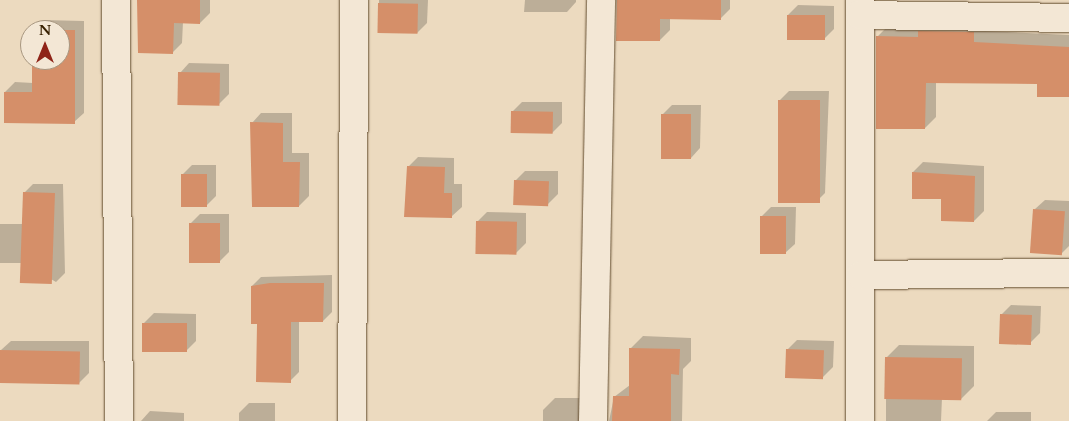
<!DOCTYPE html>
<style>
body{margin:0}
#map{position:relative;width:1069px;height:421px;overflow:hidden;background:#ecdabf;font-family:Cardo,serif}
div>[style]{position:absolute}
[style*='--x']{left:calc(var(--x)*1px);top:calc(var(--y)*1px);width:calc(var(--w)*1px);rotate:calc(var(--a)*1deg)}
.shadow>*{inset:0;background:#0003}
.building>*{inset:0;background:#d58f69;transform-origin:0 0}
.roads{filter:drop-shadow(0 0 1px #644e30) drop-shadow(0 0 1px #644e30)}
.minor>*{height:28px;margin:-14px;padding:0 14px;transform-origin:14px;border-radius:14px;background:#f3e7d5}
span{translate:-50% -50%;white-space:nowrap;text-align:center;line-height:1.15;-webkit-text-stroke:4.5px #f3e7d5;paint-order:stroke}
.north{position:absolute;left:20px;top:20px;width:50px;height:50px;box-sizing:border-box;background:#f3e7d5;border:1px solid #a89780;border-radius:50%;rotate:0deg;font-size:14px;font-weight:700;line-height:20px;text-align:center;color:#372001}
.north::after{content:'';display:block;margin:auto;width:18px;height:22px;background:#8f2418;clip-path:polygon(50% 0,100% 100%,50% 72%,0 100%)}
</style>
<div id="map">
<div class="shadow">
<i style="clip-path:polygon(138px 0,210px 0,210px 13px,200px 23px,183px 22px,182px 43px,172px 53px)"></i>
<i style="clip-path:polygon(379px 0,428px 0,427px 23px,417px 33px,379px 32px)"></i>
<i style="clip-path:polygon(525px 0,576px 0,576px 2px,567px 12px,524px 12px)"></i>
<i style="clip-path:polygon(616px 0,730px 0,730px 9px,720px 19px,670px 18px,670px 30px,660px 40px,617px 40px)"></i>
<i style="clip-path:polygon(798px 5px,834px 6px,834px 29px,824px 39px,788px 15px)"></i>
<i style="clip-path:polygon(43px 20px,84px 21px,84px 113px,74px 122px,5px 92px,15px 82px,33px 83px,33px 60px,60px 60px,60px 30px,33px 30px)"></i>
<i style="clip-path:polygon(985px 22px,985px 31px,1069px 35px,1069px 96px,1038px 83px,936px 82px,936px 117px,925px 128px,877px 37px,888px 26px)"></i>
<i style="clip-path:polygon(189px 63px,229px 64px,229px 94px,219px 104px,180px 73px)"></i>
<i style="clip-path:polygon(789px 91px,829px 91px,825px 193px,815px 203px,779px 101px)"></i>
<i style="clip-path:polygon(522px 102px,562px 102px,562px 123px,552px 133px,512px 112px)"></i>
<i style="clip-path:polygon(672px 105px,701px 105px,700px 148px,691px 158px,662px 115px)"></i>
<i style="clip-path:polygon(261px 113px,292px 113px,292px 153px,309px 153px,309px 196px,299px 206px,252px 123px)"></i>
<i style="clip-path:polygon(418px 157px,454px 158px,454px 184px,462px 184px,462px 207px,452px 216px,408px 167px)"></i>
<i style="clip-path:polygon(923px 162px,984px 166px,984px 211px,974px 221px,942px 198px,913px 198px,913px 172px)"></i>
<i style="clip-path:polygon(192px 165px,216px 165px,216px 196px,206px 206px,182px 175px)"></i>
<i style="clip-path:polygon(525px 171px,558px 171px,558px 194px,548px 204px,515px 181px)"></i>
<i style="clip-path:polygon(33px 184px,63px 184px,65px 273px,56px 282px,23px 263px,0 263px,0 224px,24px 224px,24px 193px)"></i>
<i style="clip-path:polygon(1045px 200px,1069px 201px,1069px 246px,1061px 254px,1035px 209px)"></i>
<i style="clip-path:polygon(771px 207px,796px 207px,795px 244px,785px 253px,761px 217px)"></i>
<i style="clip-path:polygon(487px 212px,526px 213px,526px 243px,516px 253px,477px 222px)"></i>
<i style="clip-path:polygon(200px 214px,229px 214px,229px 252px,219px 262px,190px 224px)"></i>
<i style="clip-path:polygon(332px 275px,332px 312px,323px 321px,299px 321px,299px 372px,290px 381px,258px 323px,252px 286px,261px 277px)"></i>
<i style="clip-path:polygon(1011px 305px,1041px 306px,1040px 333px,1030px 343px,1001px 315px)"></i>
<i style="clip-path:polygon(154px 313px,196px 314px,196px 341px,186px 351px,144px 323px)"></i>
<i style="clip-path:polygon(643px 336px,691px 338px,691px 361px,683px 369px,682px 421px,609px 421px,614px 397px,630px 385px,631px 348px)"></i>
<i style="clip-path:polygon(797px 340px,834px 341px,833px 367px,823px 377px,787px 350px)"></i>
<i style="clip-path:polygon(11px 341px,89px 341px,89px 373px,79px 383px,1px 350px)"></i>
<i style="clip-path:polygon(899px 345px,974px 346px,974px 386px,961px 399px,942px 398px,941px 421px,886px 421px,886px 358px)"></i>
<i style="clip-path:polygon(555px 398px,589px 398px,598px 421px,543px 421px,543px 410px)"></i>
<i style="clip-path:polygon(249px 403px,275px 403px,275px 421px,239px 421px,239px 413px)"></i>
<i style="clip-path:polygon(150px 411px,184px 413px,184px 421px,141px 421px)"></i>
<i style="clip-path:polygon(996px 412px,1031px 412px,1031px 421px,987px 421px)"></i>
</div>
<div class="building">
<i style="clip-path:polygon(137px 0,200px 0,200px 24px,174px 23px,173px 54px,138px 53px)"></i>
<i style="clip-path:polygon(617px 0,721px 0,721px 20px,660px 19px,660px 41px,616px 41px)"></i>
<i style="left:378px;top:3px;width:40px;height:30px;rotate:1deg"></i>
<i style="left:787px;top:15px;width:38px;height:25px"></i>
<i style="clip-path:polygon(32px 30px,75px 30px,75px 124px,4px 123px,4px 92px,32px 92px,32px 60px,60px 60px,60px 30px)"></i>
<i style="clip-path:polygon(918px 31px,974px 32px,974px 42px,1069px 47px,1069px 97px,1037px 97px,1037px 84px,926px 83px,925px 129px,876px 129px,876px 36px,918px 37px)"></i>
<i style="left:178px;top:72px;width:42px;height:33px;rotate:1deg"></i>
<i style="left:778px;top:100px;width:42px;height:103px"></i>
<i style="left:511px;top:111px;width:42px;height:22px;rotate:1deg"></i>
<i style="left:661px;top:114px;width:30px;height:45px"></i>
<i style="clip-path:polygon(250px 122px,283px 123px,283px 162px,300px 162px,299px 207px,252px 207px)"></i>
<i style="clip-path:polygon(407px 166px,445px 167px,444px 193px,452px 193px,452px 218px,404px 217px)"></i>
<i style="clip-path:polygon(912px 172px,975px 176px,974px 222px,941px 221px,941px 199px,912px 199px)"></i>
<i style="left:181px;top:174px;width:26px;height:33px"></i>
<i style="left:514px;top:180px;width:35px;height:25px;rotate:2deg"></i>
<i style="left:23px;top:192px;width:32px;height:91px;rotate:2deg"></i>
<i style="left:1033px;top:209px;width:32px;height:44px;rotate:4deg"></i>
<i style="left:760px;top:216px;width:26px;height:38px"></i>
<i style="left:476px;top:221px;width:41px;height:33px;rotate:1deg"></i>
<i style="left:189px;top:223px;width:31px;height:40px"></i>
<i style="clip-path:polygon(270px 283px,324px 283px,323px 322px,291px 322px,291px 383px,256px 382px,257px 324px,251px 324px,251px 286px)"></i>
<i style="left:1000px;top:314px;width:32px;height:30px;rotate:2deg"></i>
<i style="left:142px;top:323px;width:45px;height:29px"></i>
<i style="clip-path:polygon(629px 348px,680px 349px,679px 375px,671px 374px,671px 421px,612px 421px,613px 396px,629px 396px)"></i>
<i style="left:786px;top:349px;width:38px;height:29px;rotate:2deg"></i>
<i style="left:0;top:350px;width:80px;height:33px;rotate:1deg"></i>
<i style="left:885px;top:357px;width:77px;height:42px;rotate:1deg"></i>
</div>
<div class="roads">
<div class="minor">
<i style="--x:116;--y:0;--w:421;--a:89.6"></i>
<i style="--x:860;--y:0;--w:421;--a:90"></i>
<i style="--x:860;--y:15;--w:209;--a:0.8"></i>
<i style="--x:861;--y:275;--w:208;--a:-0.6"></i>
<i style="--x:352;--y:421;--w:421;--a:-89.7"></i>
<i style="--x:593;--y:421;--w:421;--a:-88.9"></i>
</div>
</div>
<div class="north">N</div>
</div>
